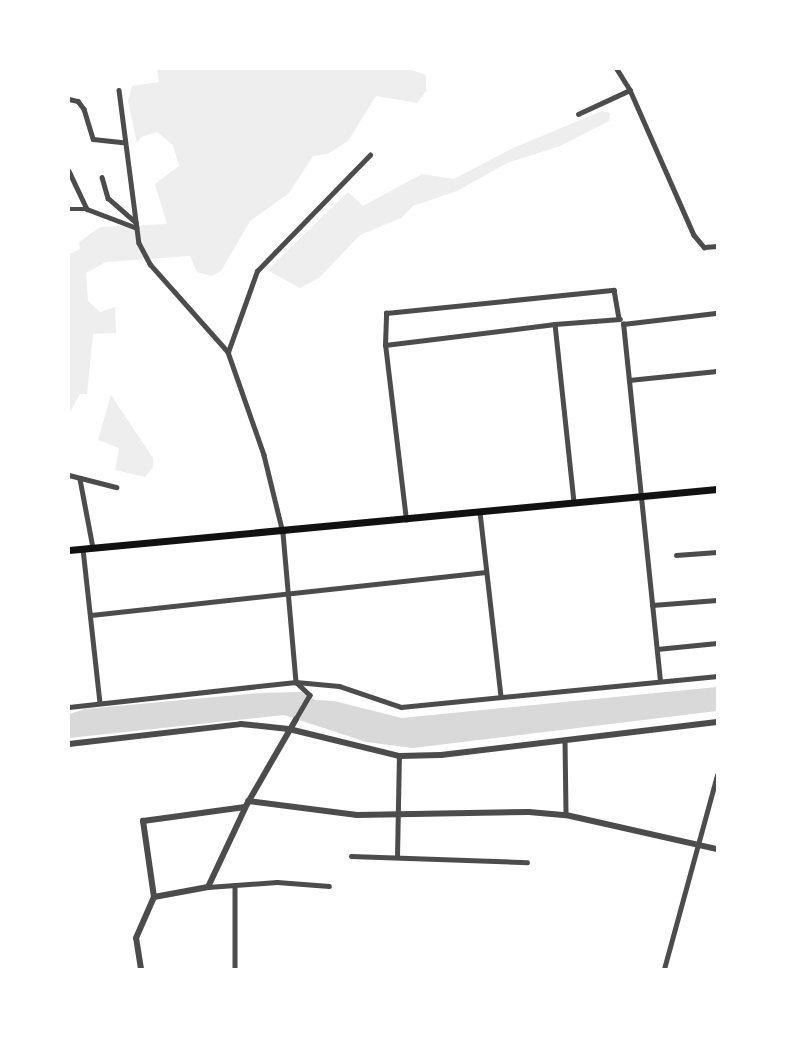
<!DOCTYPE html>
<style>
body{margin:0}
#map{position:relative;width:786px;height:1038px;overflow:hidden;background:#fff;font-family:Arial,sans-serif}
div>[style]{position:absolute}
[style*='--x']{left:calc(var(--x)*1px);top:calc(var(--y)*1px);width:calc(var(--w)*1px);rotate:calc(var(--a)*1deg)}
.green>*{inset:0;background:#eee}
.water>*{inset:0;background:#d9d9d9}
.minor>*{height:4.5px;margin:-2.25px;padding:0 2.25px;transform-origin:2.25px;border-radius:2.25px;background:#4c4c4c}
.tertiary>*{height:6px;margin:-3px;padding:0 3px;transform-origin:3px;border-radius:3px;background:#4c4c4c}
.secondary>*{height:7px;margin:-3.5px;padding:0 3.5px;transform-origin:3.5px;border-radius:3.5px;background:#111}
span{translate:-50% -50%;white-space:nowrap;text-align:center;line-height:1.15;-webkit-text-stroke:4.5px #fff;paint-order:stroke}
.frame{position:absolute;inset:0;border:70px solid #fff;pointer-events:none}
</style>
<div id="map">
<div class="green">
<i style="clip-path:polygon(157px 69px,409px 69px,426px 75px,426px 91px,417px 103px,376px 96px,348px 141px,328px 154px,313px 156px,289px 193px,250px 221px,221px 271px,211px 276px,197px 272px,190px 256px,106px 262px,86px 273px,88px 301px,100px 312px,115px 307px,116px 333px,93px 334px,87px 394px,80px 394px,69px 414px,69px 254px,80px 249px,79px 242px,100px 227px,167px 224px,155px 184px,179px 166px,173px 145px,157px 132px,141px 137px,137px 143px,128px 101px,132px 86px,159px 82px)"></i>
<i style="clip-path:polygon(602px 111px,610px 113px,609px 121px,560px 146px,507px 163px,457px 191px,413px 206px,401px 218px,360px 235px,319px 278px,300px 288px,267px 270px,348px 192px,363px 206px,422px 174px,454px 179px,513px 148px)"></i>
<i style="clip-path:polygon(111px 395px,153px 458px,153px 467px,145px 477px,115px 470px,119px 448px,98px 440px)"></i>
</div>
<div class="water">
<i style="clip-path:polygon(717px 687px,717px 711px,413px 748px,366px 742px,284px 715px,69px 738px,69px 714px,85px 709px,259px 693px,301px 692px,315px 700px,334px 701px,402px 718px)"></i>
</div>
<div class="minor">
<i style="--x:617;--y:69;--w:25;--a:58"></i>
<i style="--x:630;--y:90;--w:158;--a:66.2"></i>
<i style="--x:694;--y:235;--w:16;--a:50"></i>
<i style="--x:704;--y:247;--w:13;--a:-4"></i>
<i style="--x:119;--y:90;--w:154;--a:82.6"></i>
<i style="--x:139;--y:243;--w:24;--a:62"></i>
<i style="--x:150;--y:264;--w:118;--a:48.4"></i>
<i style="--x:228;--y:352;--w:109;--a:70.7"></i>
<i style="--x:264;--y:455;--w:80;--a:76.3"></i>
<i style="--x:283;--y:533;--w:150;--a:85"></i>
<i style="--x:296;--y:682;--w:19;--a:43"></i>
<i style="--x:310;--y:695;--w:28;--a:120"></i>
<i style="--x:69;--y:99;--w:9;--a:13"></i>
<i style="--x:78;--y:101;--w:10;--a:53"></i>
<i style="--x:84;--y:109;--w:31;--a:73"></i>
<i style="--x:93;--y:139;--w:30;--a:6"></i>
<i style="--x:578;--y:114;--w:57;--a:-24.8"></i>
<i style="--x:69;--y:171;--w:42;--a:64.7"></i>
<i style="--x:87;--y:209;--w:53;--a:20.8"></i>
<i style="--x:102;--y:177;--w:22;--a:74"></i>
<i style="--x:108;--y:198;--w:37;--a:41"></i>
<i style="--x:69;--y:209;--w:18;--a:0"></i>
<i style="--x:555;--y:324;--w:65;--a:-4.4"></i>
<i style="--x:385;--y:345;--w:171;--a:-7"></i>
<i style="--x:555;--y:324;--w:180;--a:83.9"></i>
<i style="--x:228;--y:352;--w:86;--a:-70.3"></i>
<i style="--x:257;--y:271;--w:162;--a:-45.8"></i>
<i style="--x:629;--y:380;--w:88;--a:-5.8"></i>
<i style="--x:69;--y:475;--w:49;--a:14.3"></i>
<i style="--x:80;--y:479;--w:70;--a:79.3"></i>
<i style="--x:480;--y:512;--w:186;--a:83.5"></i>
<i style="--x:406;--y:520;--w:176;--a:-96.8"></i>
<i style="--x:385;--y:345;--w:32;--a:-88"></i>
<i style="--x:386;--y:313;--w:229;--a:-5.8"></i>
<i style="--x:614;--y:290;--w:27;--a:80"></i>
<i style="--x:83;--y:549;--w:154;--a:83.7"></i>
<i style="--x:676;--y:555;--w:41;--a:-4.2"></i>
<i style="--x:652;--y:605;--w:65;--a:-4.4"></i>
<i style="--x:91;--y:615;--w:397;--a:-6.2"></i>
<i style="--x:657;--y:649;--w:60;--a:-5.7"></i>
<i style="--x:660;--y:681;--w:359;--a:-95.9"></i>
<i style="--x:623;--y:324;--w:95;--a:-6.7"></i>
<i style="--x:69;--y:707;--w:228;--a:-6.3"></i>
<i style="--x:296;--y:682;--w:43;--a:5.3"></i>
<i style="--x:339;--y:686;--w:65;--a:18.7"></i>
<i style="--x:401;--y:707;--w:318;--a:-5.6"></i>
<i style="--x:565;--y:740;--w:75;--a:89.2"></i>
<i style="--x:351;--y:856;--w:176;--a:2"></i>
<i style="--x:397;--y:857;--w:101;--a:-88.9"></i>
<i style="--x:235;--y:885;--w:84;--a:90"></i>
<i style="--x:208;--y:887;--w:69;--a:-4.1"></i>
<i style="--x:277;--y:882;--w:52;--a:4.4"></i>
<i style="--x:664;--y:969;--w:201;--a:-74.7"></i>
</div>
<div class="tertiary">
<i style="--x:69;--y:744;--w:173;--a:-6.6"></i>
<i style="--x:241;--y:724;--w:48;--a:5.9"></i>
<i style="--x:289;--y:729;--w:113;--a:13.8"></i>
<i style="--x:399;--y:756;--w:42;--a:-1.4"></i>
<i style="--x:441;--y:755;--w:278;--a:-6.8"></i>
<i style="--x:248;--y:801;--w:110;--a:7.3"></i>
<i style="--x:357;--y:815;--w:172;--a:-1"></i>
<i style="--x:529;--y:812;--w:37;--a:5"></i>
<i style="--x:566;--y:815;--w:155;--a:12.7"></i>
<i style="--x:154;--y:897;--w:55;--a:-10.5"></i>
<i style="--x:208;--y:887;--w:92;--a:-64.8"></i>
<i style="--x:247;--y:804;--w:98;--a:-60"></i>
<i style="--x:141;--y:969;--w:31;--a:-99"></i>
<i style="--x:136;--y:938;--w:45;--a:-66.3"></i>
<i style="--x:154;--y:897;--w:77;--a:-98.2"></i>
<i style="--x:143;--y:821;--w:103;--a:-7.8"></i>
</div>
<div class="secondary">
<i style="--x:69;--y:550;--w:651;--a:-5.38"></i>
</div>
<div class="frame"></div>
</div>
